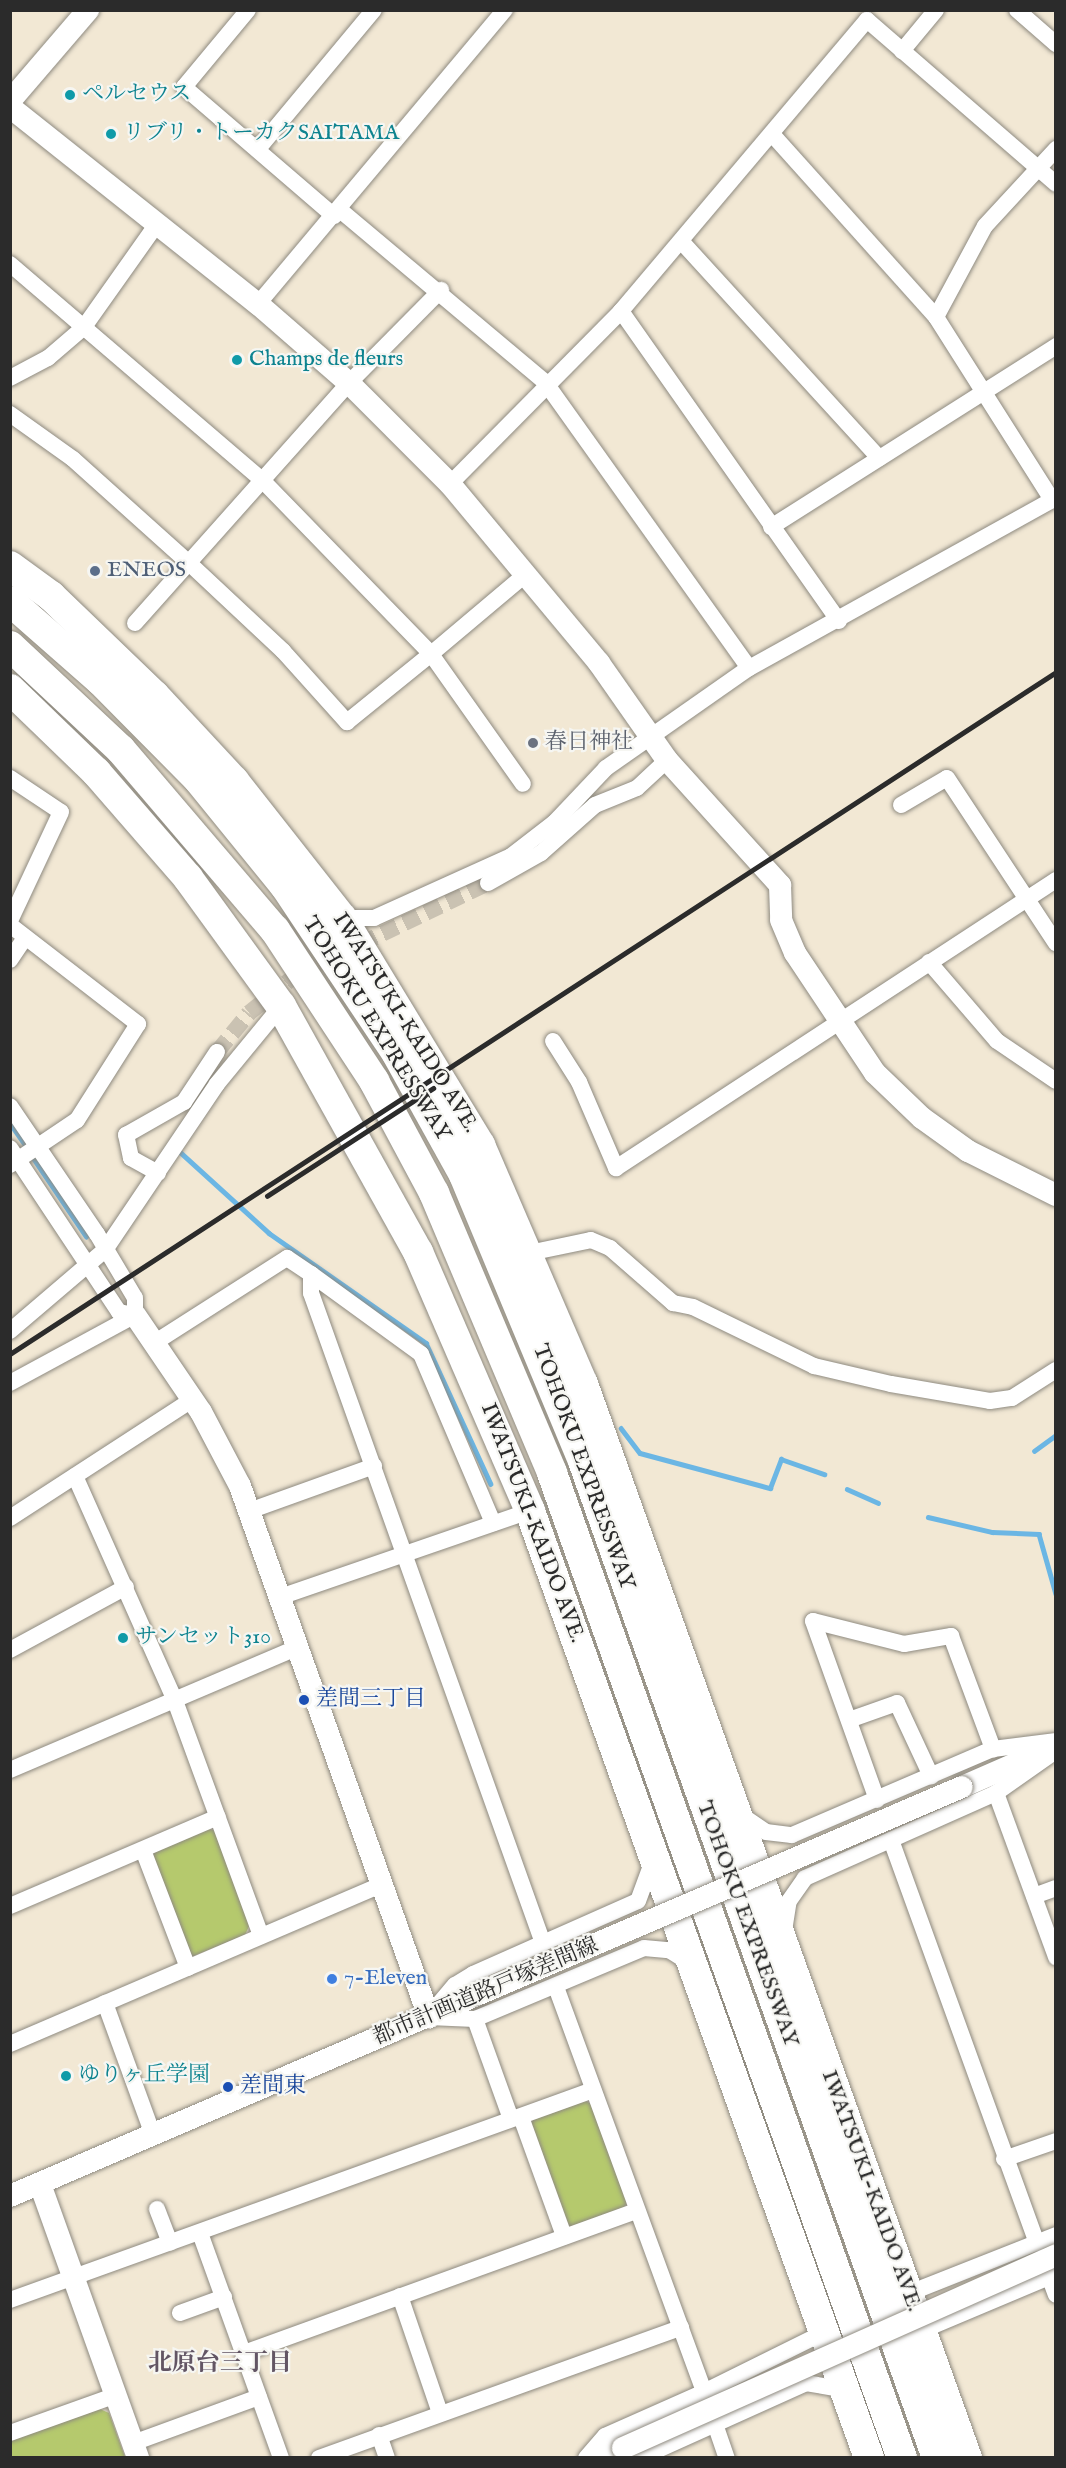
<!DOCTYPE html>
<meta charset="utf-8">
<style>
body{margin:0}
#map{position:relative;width:1066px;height:2468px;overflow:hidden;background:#f2e8d4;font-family:"IM FELL English","Noto Serif JP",serif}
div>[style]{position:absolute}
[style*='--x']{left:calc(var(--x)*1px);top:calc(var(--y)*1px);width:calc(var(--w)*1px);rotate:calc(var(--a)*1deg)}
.green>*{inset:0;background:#b5c96d}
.stream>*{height:4.5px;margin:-2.25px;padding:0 2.25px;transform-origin:2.25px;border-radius:2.25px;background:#6bb6e4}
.street-tunnel>*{height:16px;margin-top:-8px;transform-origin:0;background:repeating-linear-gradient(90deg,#cac2b2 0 16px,transparent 0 24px)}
.roads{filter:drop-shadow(0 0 2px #8e8a80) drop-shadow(0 0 2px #8e8a80)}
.street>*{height:16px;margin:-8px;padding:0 8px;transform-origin:8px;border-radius:8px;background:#fff}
.secondary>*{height:22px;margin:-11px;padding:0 11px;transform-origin:11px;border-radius:11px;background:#fff}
.highway>*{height:30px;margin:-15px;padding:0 15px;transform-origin:15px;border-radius:15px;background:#fff}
.rail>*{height:4.5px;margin:-2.25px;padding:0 2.25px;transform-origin:2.25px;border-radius:2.25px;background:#2b2b2b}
.bridges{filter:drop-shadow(0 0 2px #8e8a80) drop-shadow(0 0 2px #8e8a80)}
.secondary-bridge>*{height:22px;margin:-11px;padding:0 11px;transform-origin:11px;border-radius:11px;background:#fff}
.dots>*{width:16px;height:16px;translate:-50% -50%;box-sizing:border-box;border:3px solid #f6f6f2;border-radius:50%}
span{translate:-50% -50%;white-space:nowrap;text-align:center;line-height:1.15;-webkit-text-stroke:4.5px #f6f6f2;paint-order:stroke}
.culture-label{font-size:22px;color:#0d838f}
.left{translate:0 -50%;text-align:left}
.service-label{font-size:22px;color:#4e5e75}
.worship-label{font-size:22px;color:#5b616d}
.street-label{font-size:22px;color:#2b2b2b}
.transit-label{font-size:22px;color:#164399}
.shop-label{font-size:22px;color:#366cbe}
.neighbourhood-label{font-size:24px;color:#625564;font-weight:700}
.frame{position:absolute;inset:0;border:12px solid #2b2b2b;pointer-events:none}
</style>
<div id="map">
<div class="green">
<i style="clip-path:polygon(206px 1828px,216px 1831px,250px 1924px,245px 1935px,191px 1957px,150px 1859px,153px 1850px)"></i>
<i style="clip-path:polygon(585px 2101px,594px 2105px,628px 2198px,624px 2209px,570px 2229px,528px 2128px,533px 2120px)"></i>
<i style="clip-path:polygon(100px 2409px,109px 2413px,125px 2457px,11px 2457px,10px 2441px)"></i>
</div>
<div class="stream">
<i style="--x:10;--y:1123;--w:32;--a:55"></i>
<i style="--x:179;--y:1151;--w:122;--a:42.3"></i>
<i style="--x:269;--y:1233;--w:192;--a:35"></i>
<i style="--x:426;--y:1343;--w:155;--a:65.3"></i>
<i style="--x:32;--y:1156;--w:97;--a:56"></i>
<i style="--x:621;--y:1428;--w:31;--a:53"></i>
<i style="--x:640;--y:1453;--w:135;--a:15.1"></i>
<i style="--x:770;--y:1488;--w:31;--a:-69"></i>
<i style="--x:781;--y:1459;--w:46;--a:19.2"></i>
<i style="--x:1034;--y:1451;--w:27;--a:-36"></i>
<i style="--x:847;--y:1489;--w:34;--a:24"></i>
<i style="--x:928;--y:1517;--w:66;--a:13.2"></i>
<i style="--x:992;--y:1532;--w:47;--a:2.4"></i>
<i style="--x:1039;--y:1534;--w:62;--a:74.2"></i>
</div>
<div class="street-tunnel">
<i style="--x:217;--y:1052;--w:50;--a:-50.6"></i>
<i style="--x:249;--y:1013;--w:60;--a:-39"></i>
<i style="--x:296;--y:975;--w:213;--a:-25.6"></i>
</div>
<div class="roads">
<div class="street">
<i style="--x:248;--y:10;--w:100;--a:129.7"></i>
<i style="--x:184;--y:87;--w:198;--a:40.7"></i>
<i style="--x:1017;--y:10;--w:52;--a:41.1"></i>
<i style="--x:902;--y:51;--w:53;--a:-50.3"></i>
<i style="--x:772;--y:134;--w:246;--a:48.1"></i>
<i style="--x:936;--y:317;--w:217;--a:57.6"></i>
<i style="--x:258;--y:149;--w:181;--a:-50.2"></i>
<i style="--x:340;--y:210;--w:268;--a:40"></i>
<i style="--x:545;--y:382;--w:351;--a:54.5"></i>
<i style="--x:681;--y:241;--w:294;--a:47.6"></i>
<i style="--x:10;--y:264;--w:335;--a:40.6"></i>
<i style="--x:264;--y:482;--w:240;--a:45.8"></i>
<i style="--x:431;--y:654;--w:124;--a:-40.1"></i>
<i style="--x:258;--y:304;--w:384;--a:-50"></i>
<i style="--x:621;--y:311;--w:379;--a:54.9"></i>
<i style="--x:936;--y:317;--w:103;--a:-61.7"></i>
<i style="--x:985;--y:226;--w:105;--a:-47.3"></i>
<i style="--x:10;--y:378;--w:43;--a:-27.8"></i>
<i style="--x:48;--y:358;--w:48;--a:-40.7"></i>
<i style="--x:84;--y:327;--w:126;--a:-54.7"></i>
<i style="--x:10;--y:414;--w:77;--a:35.5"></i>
<i style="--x:73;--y:459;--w:156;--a:41.9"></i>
<i style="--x:189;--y:563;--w:129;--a:43.1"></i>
<i style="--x:283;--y:651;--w:96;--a:48"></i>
<i style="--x:347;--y:722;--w:108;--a:-39"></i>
<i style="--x:431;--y:654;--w:159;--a:54.7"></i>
<i style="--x:450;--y:484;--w:243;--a:-45.3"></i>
<i style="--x:621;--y:311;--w:381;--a:-49.8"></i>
<i style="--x:867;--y:20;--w:250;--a:40.9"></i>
<i style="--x:771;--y:527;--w:338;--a:-32.4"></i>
<i style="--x:135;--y:623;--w:322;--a:-48.3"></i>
<i style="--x:349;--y:383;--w:131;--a:-45.3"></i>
<i style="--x:10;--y:778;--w:61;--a:33.7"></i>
<i style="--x:61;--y:812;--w:120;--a:115.1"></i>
<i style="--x:901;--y:805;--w:53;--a:-30.4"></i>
<i style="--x:947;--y:778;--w:198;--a:56.6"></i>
<i style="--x:488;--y:883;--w:61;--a:-29.5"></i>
<i style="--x:541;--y:853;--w:72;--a:-41.6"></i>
<i style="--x:595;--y:805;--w:45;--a:-22"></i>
<i style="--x:637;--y:788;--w:41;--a:-43"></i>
<i style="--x:342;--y:918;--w:32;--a:0"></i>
<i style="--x:374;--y:918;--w:150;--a:-24.3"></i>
<i style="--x:511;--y:856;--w:56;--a:-37.7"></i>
<i style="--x:555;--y:822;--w:74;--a:-46.6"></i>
<i style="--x:606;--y:768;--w:174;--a:-35"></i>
<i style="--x:749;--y:668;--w:351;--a:-29"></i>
<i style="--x:10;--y:925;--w:162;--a:37.7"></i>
<i style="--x:138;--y:1024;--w:114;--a:122.4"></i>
<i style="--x:77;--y:1120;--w:81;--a:146.1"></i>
<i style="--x:10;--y:960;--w:27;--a:-56"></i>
<i style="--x:929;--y:962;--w:104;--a:49.3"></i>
<i style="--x:997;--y:1041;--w:71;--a:34.1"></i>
<i style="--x:553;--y:1041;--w:49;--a:57.6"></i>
<i style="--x:579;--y:1082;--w:94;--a:66.7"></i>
<i style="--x:616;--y:1168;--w:526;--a:-33.21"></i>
<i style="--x:10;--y:1106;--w:155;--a:55.8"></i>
<i style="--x:97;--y:1234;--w:74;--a:59.3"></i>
<i style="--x:135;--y:1298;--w:17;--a:90"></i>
<i style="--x:10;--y:1148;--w:197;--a:56.4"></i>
<i style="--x:119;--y:1312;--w:16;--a:11"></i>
<i style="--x:158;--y:1173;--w:31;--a:-151"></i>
<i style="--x:131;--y:1158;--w:24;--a:-102"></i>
<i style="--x:126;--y:1135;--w:67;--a:-29.6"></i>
<i style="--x:184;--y:1102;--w:60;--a:-56.6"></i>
<i style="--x:529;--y:1253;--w:63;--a:-11.8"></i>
<i style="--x:591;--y:1240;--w:21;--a:23"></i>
<i style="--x:610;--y:1248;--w:84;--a:41.1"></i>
<i style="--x:673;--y:1303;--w:20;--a:11"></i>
<i style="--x:693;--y:1307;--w:135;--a:26"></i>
<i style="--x:814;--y:1366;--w:79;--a:13.2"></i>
<i style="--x:891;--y:1384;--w:100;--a:9.7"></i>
<i style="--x:990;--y:1401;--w:22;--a:-8"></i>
<i style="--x:1012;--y:1398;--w:52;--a:-32.5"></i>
<i style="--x:311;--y:1274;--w:136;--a:36"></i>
<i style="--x:421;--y:1354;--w:184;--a:66.9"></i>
<i style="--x:10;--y:1331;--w:125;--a:-40.5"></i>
<i style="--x:105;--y:1250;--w:200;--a:-56"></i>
<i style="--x:217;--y:1084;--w:101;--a:-50.6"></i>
<i style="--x:154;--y:1343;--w:158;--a:-32.6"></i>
<i style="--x:287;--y:1258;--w:29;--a:34"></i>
<i style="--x:311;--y:1274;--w:19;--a:90"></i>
<i style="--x:311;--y:1293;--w:690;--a:70.36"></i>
<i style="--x:10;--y:1383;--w:142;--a:-28.5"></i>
<i style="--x:75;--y:1476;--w:243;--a:66"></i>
<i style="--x:174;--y:1698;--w:253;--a:69.9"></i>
<i style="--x:249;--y:1511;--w:133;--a:-19.8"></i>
<i style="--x:10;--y:1518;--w:218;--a:-33"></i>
<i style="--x:280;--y:1597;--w:264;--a:-19"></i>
<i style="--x:813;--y:1621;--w:94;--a:14.2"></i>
<i style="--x:904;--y:1644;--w:48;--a:-9.7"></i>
<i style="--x:951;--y:1636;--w:121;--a:69.6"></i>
<i style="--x:813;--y:1621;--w:190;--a:70.3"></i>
<i style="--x:10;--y:1650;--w:132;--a:-28.5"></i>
<i style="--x:849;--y:1720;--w:51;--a:-19.5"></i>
<i style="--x:897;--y:1703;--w:81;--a:65"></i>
<i style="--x:10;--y:1770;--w:313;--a:-23.1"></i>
<i style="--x:996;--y:1793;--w:175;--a:69.9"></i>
<i style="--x:741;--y:1815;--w:30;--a:34"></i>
<i style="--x:766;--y:1832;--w:26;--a:7"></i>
<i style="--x:792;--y:1835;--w:219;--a:-23.2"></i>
<i style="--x:993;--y:1749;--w:64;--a:-7.2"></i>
<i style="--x:891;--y:1840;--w:429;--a:70.1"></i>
<i style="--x:143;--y:1850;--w:126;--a:69.1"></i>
<i style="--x:1034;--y:1896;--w:23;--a:-20"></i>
<i style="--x:10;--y:1906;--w:226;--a:-23.2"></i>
<i style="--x:784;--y:1931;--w:30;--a:-81"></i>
<i style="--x:789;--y:1901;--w:28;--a:-55"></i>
<i style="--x:805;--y:1878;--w:209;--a:-24"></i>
<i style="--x:996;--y:1793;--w:70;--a:-35.1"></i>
<i style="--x:556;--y:1987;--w:431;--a:69.9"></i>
<i style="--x:704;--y:2392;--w:108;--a:156"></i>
<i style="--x:605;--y:2436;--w:29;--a:131"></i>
<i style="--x:105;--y:2003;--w:140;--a:70"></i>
<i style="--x:433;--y:2011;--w:34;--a:-50"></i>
<i style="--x:455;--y:1985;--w:21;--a:-31"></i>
<i style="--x:473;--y:1974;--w:180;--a:-23.9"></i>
<i style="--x:638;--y:1901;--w:40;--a:-69.8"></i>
<i style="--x:429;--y:2017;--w:46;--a:2.5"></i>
<i style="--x:475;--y:2019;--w:183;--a:-22.8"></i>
<i style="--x:644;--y:1948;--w:25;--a:5"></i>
<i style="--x:669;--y:1950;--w:22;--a:32"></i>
<i style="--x:475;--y:2019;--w:106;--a:70.2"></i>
<i style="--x:10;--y:2044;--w:404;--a:-23.2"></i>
<i style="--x:521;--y:2117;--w:127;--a:70.1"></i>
<i style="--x:1004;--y:2159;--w:55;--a:-19.1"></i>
<i style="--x:157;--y:2209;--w:36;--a:69"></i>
<i style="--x:200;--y:2233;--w:239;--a:70.2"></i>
<i style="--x:1049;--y:2276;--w:20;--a:70"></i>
<i style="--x:907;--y:2294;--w:160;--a:-21.6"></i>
<i style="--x:400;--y:2296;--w:124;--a:71.1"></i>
<i style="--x:10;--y:2300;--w:620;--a:-19.81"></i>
<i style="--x:180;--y:2313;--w:47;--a:-20"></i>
<i style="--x:921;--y:2331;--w:147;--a:-22.9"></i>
<i style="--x:244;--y:2353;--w:417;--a:-19.9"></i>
<i style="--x:704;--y:2392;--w:133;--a:-26.4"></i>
<i style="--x:715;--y:2424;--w:36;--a:71"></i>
<i style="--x:10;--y:2433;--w:113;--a:-19.7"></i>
<i style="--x:379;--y:2435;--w:24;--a:71"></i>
<i style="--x:133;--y:2443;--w:134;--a:-20.1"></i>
<i style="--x:319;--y:2458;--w:385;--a:-19.8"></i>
<i style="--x:640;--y:2458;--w:182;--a:-24.3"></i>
<i style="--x:806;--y:2383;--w:40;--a:10"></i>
</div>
<div class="secondary">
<i style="--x:10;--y:101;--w:120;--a:-49.4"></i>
<i style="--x:10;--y:107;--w:317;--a:38.5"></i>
<i style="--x:258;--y:304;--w:121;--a:41"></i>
<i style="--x:349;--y:383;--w:143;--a:45"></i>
<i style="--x:450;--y:484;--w:233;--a:50.2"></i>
<i style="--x:599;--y:663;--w:118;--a:55"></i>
<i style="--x:667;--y:760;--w:169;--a:47.9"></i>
<i style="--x:780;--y:885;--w:35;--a:88"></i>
<i style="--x:781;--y:920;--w:36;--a:67"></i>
<i style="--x:795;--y:953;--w:144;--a:56.3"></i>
<i style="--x:875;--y:1073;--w:65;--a:43.8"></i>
<i style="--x:922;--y:1118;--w:57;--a:35.7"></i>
<i style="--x:968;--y:1151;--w:98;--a:26.6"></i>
<i style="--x:135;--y:1315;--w:117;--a:55.8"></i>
<i style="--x:201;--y:1412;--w:84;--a:62.2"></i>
<i style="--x:240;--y:1486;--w:564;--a:70.41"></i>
<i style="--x:962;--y:1787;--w:103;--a:-23.6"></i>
<i style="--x:40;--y:2184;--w:291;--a:70.3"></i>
<i style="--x:10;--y:2196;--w:511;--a:-23.3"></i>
<i style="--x:602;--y:2458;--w:23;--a:-25"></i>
</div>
<div class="highway">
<i style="--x:10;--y:566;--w:51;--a:36.2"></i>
<i style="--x:51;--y:596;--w:144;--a:43.9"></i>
<i style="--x:155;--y:696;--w:116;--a:47.1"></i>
<i style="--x:234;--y:781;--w:174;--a:51.8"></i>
<i style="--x:342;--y:918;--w:266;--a:58.7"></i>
<i style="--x:480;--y:1145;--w:260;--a:66.7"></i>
<i style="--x:583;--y:1384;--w:1141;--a:70.33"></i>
<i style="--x:10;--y:601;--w:120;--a:41.3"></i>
<i style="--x:100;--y:680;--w:139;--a:45.3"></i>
<i style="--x:198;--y:779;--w:138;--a:50.9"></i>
<i style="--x:285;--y:886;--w:202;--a:56.3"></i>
<i style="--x:397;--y:1054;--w:138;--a:61"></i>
<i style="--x:464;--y:1175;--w:310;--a:67.4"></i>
<i style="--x:583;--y:1461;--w:1058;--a:70.45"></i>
<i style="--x:10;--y:646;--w:152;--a:43.1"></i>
<i style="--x:121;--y:750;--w:237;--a:49.5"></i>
<i style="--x:275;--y:930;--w:181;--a:56.7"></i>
<i style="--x:374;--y:1081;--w:127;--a:61.8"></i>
<i style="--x:434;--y:1193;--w:304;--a:67.1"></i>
<i style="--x:552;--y:1473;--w:1045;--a:70.44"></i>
<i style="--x:10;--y:689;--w:120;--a:44"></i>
<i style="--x:96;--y:772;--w:140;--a:49"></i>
<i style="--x:188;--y:878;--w:158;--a:54"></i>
<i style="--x:281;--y:1006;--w:282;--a:60.9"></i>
<i style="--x:418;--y:1252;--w:282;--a:66.6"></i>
<i style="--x:530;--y:1511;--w:1006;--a:70.3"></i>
</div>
</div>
<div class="rail">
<i style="--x:267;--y:1196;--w:198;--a:-33"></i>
<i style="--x:10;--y:1354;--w:1249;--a:-33.1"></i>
</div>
<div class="bridges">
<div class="secondary-bridge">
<i style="--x:479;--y:1994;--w:525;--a:-23.2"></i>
<i style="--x:623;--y:2448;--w:474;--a:-24"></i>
</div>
</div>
<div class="dots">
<i style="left:70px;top:95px;background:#0f9aa8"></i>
<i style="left:111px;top:134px;background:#0f9aa8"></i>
<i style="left:237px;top:360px;background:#0f9aa8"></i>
<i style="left:95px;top:571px;background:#5c6f8a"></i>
<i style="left:533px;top:743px;background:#6b7280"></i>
<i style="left:123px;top:1638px;background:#0f9aa8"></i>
<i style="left:304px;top:1700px;background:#1a4fb4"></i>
<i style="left:332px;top:1979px;background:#3f7fe0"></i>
<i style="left:66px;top:2076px;background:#0f9aa8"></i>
<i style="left:228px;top:2087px;background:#1a4fb4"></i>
</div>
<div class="culture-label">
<span class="left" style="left:82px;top:95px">ペルセウス</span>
<span class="left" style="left:123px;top:134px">リブリ・トーカクSAITAMA</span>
<span class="left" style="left:249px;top:360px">Champs de fleurs</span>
<span class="left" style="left:135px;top:1638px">サンセット310</span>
<span class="left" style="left:78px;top:2076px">ゆりヶ丘学園</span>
</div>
<div class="service-label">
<span class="left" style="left:107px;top:571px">ENEOS</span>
</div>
<div class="worship-label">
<span class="left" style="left:545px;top:743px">春日神社</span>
</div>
<div class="street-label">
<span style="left:405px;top:1023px;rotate:58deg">IWATSUKI-KAIDO AVE.</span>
<span style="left:376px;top:1029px;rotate:58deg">TOHOKU EXPRESSWAY</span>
<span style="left:583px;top:1467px;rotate:70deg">TOHOKU EXPRESSWAY</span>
<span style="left:532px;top:1523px;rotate:69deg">IWATSUKI-KAIDO AVE.</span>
<span style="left:747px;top:1924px;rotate:70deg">TOHOKU EXPRESSWAY</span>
<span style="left:486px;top:1992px;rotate:-23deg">都市計画道路戸塚差間線</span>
<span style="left:871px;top:2191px;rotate:70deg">IWATSUKI-KAIDO AVE.</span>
</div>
<div class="transit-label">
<span class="left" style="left:316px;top:1700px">差間三丁目</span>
<span class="left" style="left:240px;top:2087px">差間東</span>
</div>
<div class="shop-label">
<span class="left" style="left:344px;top:1979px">7-Eleven</span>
</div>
<div class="neighbourhood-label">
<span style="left:220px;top:2364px">北原台三丁目</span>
</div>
<div class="frame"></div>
</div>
